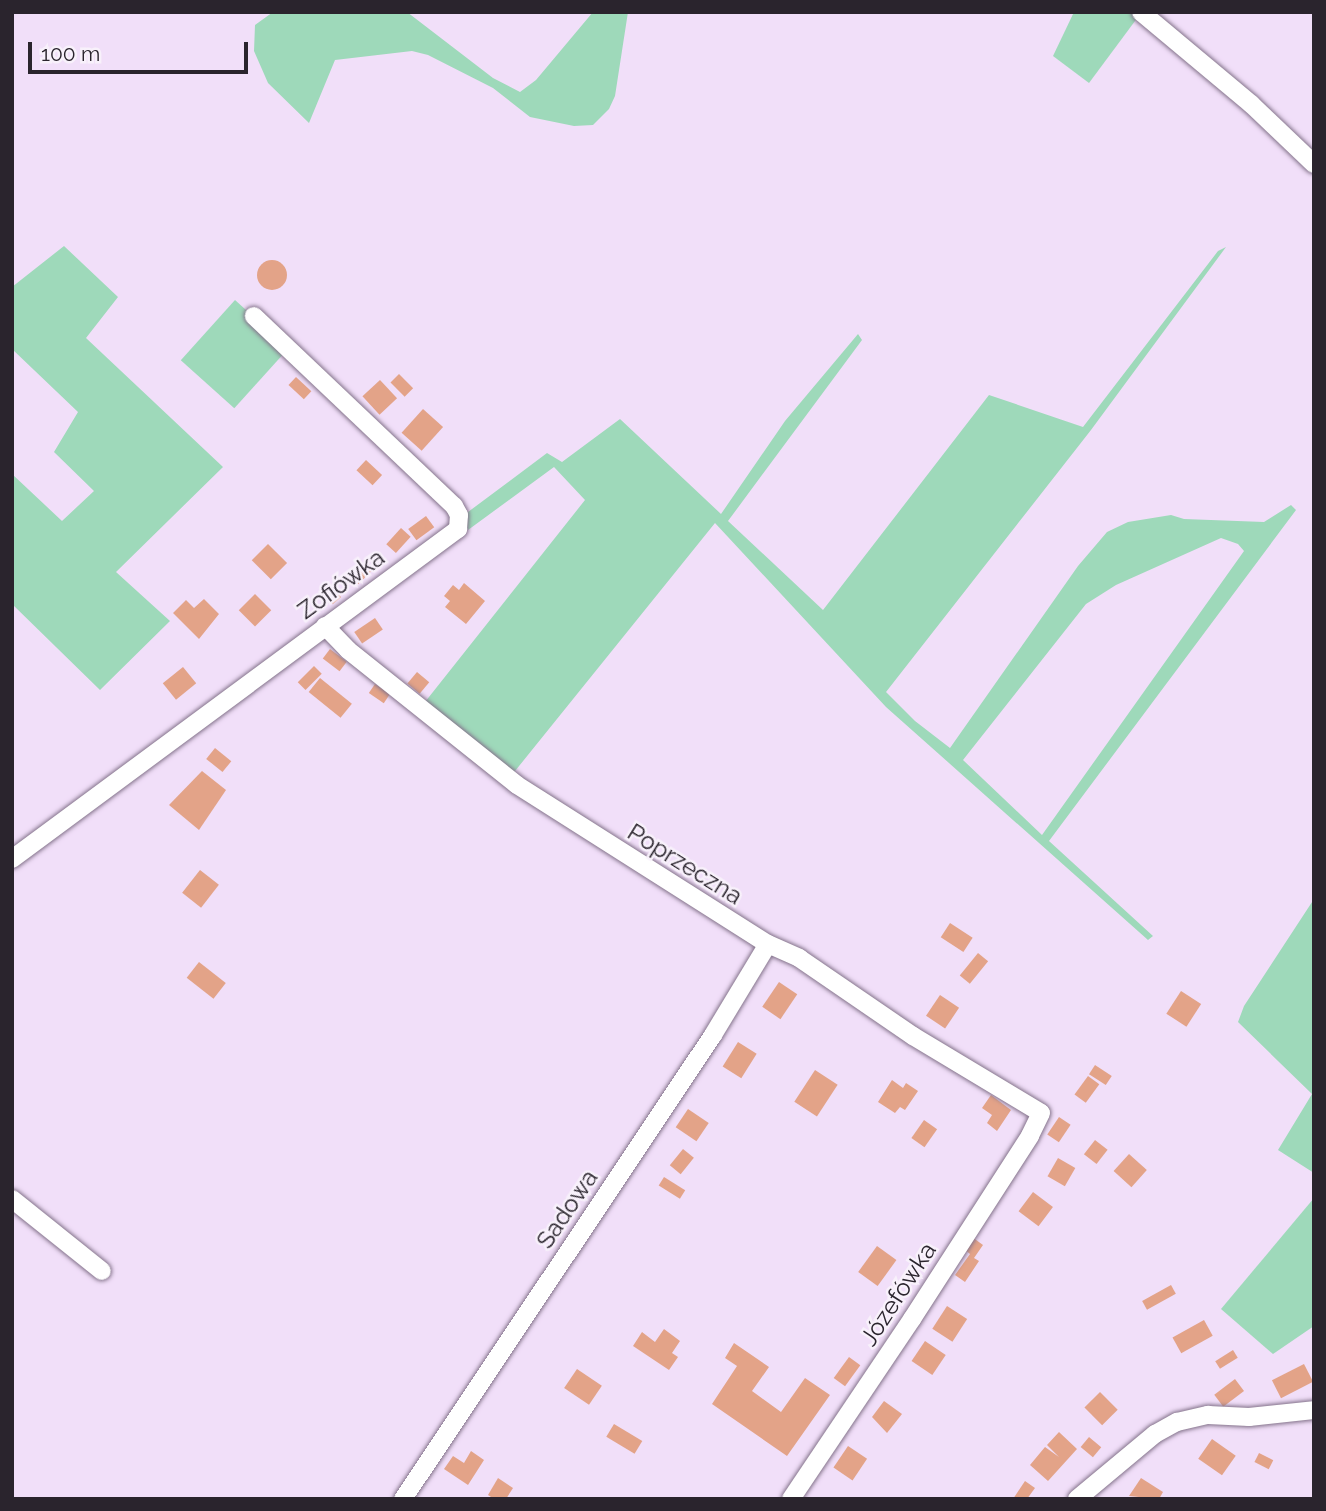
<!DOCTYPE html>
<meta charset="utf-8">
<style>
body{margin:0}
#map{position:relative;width:1326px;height:1511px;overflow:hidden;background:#f1dff9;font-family:Raleway,sans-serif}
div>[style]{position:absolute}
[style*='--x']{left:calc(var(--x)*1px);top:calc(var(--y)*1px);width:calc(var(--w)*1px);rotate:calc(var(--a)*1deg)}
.green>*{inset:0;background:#9ed9ba;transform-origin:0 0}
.building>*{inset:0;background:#e3a388;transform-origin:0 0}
.round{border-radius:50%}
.roads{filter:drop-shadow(0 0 2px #84738b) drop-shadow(0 0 2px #84738b)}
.minor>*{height:18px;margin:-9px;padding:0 9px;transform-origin:9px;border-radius:9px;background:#fff}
span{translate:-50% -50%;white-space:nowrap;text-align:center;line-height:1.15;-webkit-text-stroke:5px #f8f1fb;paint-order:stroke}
.street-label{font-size:24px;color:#2a242d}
.frame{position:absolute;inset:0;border:14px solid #2a242d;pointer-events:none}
.scale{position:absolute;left:28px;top:42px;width:220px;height:32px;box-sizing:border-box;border:4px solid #2a242d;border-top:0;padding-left:9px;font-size:21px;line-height:24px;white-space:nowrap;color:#2a242d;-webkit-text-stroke:5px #f8f1fb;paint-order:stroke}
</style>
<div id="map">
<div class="green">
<i style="clip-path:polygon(273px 12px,407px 12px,493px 78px,520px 92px,536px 80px,593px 12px,628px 12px,615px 96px,609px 109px,593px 125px,574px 126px,530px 117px,493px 88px,428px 55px,412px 51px,335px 60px,309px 123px,268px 83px,254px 51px,255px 25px)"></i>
<i style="clip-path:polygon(1074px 12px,1132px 12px,1138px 17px,1089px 83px,1053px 56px)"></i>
<i style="clip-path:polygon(64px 246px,118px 297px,86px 338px,223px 467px,116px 572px,170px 621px,100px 690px,12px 604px,12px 474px,62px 521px,94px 491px,54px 452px,78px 412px,12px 349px,12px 287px)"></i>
<i style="clip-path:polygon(evenodd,1226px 247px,1091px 430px,886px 692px,915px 721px,950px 748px,1078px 566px,1107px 532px,1128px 522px,1171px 515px,1184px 519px,1264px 522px,1291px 505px,1296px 510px,1049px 841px,1153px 936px,1148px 940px,886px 707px,715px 523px,511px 776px,425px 702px,585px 500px,554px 467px,468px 530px,464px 515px,547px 453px,562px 462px,620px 419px,721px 514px,785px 421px,858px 334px,862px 340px,728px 521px,823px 610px,989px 395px,1083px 427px,1218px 251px,1226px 247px,1221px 538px,1238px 544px,1244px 551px,1042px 835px,963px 760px,1086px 604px,1116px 585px,1221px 538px)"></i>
<i style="left:235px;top:300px;width:72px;height:81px;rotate:42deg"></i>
<i style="clip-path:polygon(1314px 899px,1314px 1173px,1278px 1150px,1312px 1094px,1238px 1022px,1244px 1006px)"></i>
<i style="clip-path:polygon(1314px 1198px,1314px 1326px,1273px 1354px,1221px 1309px)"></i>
</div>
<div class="building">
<i class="round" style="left:257px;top:260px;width:30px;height:30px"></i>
<i style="left:399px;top:374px;width:20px;height:12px;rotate:45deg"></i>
<i style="left:296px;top:377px;width:21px;height:11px;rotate:43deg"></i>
<i style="left:380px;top:380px;width:25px;height:24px;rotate:47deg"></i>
<i style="left:423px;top:409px;width:27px;height:32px;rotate:42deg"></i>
<i style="left:366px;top:460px;width:22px;height:14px;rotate:43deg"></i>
<i style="left:426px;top:516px;width:14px;height:22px;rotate:54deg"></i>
<i style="left:401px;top:528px;width:13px;height:22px;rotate:42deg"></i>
<i style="left:268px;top:544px;width:27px;height:23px;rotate:45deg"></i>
<i style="left:366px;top:561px;width:11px;height:22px;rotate:45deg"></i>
<i style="clip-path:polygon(464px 583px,485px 601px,466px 624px,445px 607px,450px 601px,444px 596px,453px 585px,459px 590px)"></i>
<i style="left:336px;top:591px;width:8px;height:11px;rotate:50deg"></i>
<i style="left:255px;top:594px;width:23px;height:23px;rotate:45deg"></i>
<i style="clip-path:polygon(204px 599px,219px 614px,199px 639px,173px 613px,186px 600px,194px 608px)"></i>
<i style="left:375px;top:618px;width:14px;height:25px;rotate:56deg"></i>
<i style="left:330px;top:649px;width:21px;height:12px;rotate:37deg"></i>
<i style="left:314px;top:666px;width:11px;height:23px;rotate:45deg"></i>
<i style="left:183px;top:667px;width:21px;height:26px;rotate:51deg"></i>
<i style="left:417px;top:672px;width:16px;height:15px;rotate:40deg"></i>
<i style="left:320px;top:678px;width:41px;height:18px;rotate:39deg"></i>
<i style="left:375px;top:684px;width:18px;height:11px;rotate:34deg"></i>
<i style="left:215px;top:748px;width:21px;height:14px;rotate:39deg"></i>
<i style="clip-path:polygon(202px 771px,226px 790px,199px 830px,169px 805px)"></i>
<i style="left:200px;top:870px;width:24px;height:29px;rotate:38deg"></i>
<i style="left:950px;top:923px;width:27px;height:17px;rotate:33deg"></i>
<i style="left:978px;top:953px;width:13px;height:29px;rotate:39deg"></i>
<i style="left:199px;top:962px;width:34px;height:20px;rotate:38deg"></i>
<i style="left:779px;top:982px;width:22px;height:30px;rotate:34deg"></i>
<i style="left:1181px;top:991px;width:24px;height:27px;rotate:33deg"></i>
<i style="left:940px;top:995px;width:23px;height:25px;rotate:34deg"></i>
<i style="left:738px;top:1042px;width:22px;height:29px;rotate:32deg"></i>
<i style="left:1095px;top:1065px;width:20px;height:11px;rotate:33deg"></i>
<i style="left:815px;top:1070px;width:27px;height:38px;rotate:33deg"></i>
<i style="left:1088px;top:1076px;width:14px;height:23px;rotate:36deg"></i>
<i style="clip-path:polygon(892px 1080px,903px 1088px,906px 1083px,918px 1091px,905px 1110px,900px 1107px,895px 1113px,878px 1102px)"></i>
<i style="clip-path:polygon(991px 1095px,1011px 1110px,997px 1131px,987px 1123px,992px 1115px,982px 1108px)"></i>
<i style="left:688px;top:1109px;width:25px;height:22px;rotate:34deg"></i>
<i style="left:1059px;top:1117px;width:14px;height:21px;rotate:34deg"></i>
<i style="left:924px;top:1120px;width:16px;height:22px;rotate:35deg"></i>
<i style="left:1095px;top:1140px;width:16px;height:18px;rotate:38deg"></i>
<i style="left:683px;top:1149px;width:14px;height:21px;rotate:39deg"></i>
<i style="left:1129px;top:1154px;width:24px;height:23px;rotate:42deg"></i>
<i style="left:1058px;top:1158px;width:20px;height:21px;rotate:30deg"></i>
<i style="left:664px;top:1177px;width:25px;height:10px;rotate:32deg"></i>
<i style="left:1033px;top:1192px;width:25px;height:24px;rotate:37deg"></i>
<i style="clip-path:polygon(972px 1237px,983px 1245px,974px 1258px,979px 1261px,965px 1282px,955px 1275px,970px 1254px,964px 1249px)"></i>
<i style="left:877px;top:1246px;width:24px;height:32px;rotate:36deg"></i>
<i style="left:1171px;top:1285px;width:10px;height:33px;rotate:61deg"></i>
<i style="left:947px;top:1306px;width:24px;height:27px;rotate:33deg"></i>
<i style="left:1204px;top:1320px;width:18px;height:36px;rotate:61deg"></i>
<i style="clip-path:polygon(664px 1329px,680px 1341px,672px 1353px,678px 1357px,669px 1370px,633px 1346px,642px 1332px,655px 1342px)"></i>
<i style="left:925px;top:1341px;width:25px;height:24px;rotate:34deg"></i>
<i style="clip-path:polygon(734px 1343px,769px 1367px,752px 1391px,781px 1412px,805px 1378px,830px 1395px,787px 1456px,712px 1404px,737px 1366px,725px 1358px)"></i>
<i style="left:1233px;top:1350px;width:9px;height:21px;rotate:58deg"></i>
<i style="left:849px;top:1357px;width:14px;height:26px;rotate:36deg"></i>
<i style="left:1304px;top:1364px;width:20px;height:36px;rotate:63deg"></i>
<i style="left:577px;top:1369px;width:30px;height:23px;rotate:34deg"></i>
<i style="left:1235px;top:1379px;width:15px;height:26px;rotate:53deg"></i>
<i style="left:1100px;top:1392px;width:25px;height:22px;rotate:45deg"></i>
<i style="clip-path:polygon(884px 1401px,902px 1414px,887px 1433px,872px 1417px)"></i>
<i style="left:614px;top:1424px;width:33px;height:15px;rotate:31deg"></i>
<i style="clip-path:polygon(1059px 1432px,1077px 1449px,1048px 1481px,1030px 1465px,1045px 1447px,1059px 1457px,1047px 1445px)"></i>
<i style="left:1089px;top:1437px;width:16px;height:13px;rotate:40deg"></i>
<i style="left:1212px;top:1439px;width:29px;height:24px;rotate:35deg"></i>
<i style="left:848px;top:1446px;width:23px;height:26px;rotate:34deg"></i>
<i style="clip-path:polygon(471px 1451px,484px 1460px,468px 1485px,444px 1469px,453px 1456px,464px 1463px)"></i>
<i style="left:1259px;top:1453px;width:16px;height:10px;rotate:27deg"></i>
<i style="clip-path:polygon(498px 1478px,513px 1488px,506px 1499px,494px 1499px,488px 1495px)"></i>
<i style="clip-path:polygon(1141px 1478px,1163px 1492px,1159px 1499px,1129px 1496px)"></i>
<i style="clip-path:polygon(1025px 1481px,1035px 1488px,1027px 1499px,1013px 1499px)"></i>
</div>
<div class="roads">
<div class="minor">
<i style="--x:1141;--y:12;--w:143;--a:39.9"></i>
<i style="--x:1251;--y:104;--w:87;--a:43.6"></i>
<i style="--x:325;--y:626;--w:33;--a:46"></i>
<i style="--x:348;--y:650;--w:216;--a:38.6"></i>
<i style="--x:517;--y:785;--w:297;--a:32.4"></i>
<i style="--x:768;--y:944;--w:34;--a:24"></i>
<i style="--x:799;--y:958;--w:138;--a:34.4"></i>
<i style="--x:913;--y:1036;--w:149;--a:31"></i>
<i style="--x:1041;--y:1113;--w:25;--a:116"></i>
<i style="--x:1030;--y:1136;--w:218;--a:122.8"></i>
<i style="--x:912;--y:1319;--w:217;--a:123.9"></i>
<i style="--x:12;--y:859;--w:555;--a:-36.5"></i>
<i style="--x:458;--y:529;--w:14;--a:-86"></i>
<i style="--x:459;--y:515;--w:10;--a:-119"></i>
<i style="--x:454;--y:506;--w:276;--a:-136.5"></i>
<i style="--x:12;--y:1199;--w:115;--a:38.7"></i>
<i style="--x:403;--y:1499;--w:558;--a:-56.25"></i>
<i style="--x:713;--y:1035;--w:106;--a:-58.9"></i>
<i style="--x:1077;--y:1499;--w:102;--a:-39.8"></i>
<i style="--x:1155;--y:1434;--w:25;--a:-29"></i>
<i style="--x:1177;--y:1422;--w:32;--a:-13"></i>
<i style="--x:1208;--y:1415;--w:41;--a:2.8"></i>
<i style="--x:1249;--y:1417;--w:65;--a:-6.1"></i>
</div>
</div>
<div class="street-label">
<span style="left:341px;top:584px;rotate:-36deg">Zofiówka</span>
<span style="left:685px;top:864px;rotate:32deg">Poprzeczna</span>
<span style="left:567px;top:1209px;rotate:-56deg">Sadowa</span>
<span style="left:898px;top:1294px;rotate:-57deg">Józefówka</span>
</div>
<div class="frame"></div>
<div class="scale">100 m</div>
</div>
